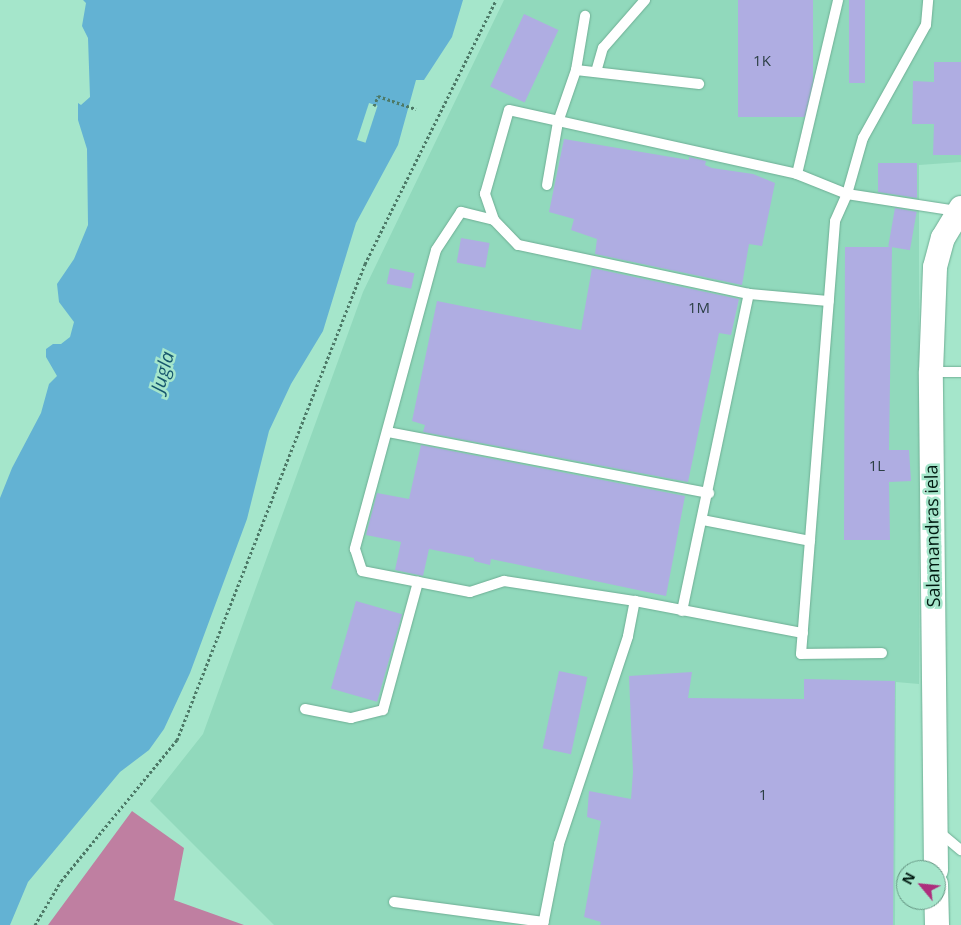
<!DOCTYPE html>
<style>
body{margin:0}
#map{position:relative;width:961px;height:925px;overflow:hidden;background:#a5e6cb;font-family:"Open Sans",sans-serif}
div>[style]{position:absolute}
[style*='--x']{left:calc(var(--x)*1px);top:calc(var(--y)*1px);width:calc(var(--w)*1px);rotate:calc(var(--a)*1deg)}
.built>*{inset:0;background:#91d9bc}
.forest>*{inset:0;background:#bf7fa1}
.water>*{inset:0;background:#63b2d3}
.pier>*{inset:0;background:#a5e6cb;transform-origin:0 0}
.building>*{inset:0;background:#afade2;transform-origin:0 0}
.path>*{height:3px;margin-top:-1.5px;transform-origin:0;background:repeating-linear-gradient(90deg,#4d7967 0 2.5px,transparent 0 5px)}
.roads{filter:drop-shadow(0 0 1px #6eae94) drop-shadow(0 0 1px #6eae94)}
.service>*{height:10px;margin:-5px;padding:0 5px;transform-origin:5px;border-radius:5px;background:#fff}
.tertiary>*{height:24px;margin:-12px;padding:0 12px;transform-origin:12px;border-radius:12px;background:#fff}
span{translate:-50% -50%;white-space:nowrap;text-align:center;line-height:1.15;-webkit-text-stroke:5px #a5e6cb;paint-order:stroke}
.number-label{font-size:15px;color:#2c3f45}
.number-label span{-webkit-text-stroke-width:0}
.street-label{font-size:18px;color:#011a11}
.water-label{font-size:19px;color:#16566d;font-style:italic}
.north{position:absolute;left:896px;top:860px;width:50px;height:50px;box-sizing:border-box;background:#a5e6cb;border:1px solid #639481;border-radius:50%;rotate:298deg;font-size:14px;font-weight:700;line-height:20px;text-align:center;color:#011a11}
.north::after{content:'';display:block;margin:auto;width:18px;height:22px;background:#ad2e7d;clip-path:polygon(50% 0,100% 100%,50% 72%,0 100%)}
</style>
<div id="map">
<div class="built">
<i style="clip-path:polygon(504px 0,961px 0,961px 162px,919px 165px,919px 684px,896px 682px,895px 925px,274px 925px,150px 801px,203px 734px,363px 292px)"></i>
</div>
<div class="forest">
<i style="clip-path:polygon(132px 811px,184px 848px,174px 900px,244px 925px,48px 925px)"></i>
</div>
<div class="water">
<i style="clip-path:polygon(83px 0,463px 0,452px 37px,424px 80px,416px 80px,398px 145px,356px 223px,323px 331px,291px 384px,269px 431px,247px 519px,190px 673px,164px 729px,149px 750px,120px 772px,28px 882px,10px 925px,0 925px,0 498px,12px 468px,41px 413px,49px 384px,57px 376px,46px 357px,46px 349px,53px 344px,61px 344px,70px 337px,74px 322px,59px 302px,57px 284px,74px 259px,88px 225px,87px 149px,78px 120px,78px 103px,81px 105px,90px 97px,88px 38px,82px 26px,86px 3px)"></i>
</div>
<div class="pier">
<i style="left:369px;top:103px;width:9px;height:39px;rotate:18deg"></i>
</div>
<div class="building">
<i style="left:738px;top:0;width:75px;height:117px"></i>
<i style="left:849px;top:0;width:16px;height:83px"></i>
<i style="left:524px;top:14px;width:38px;height:80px;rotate:25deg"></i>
<i style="clip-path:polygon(934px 62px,961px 62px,961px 155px,933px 155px,934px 124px,912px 124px,913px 81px,934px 82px)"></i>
<i style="clip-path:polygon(564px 139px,689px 160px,689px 157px,706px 161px,705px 165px,712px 168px,753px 174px,775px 183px,762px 246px,749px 244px,742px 285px,595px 254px,597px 239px,571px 230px,574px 219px,549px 212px)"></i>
<i style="clip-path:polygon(878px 163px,917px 163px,917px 198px,878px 192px)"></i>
<i style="left:895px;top:208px;width:22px;height:39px;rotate:10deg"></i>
<i style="left:461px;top:238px;width:29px;height:25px;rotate:10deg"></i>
<i style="clip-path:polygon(845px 247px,892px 247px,889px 450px,909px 450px,911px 481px,889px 482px,890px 540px,844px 540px)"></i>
<i style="left:390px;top:268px;width:25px;height:16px;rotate:12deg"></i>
<i style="clip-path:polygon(592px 268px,739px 299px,731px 335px,719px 333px,688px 482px,423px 432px,425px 425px,412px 421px,437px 301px,581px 330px)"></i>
<i style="clip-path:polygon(421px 445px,685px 496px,666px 596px,491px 559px,490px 565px,474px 561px,474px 558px,429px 549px,423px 576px,395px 570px,401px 542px,366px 535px,377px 493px,409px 499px)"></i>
<i style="left:356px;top:601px;width:48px;height:91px;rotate:16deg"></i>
<i style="left:559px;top:671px;width:29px;height:79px;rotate:12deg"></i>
<i style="clip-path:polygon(692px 672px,688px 698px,804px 699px,804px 679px,895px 681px,893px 925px,600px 925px,601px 922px,584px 917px,601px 821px,587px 817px,589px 791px,631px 799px,633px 772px,629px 676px)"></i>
</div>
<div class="path">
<i style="--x:374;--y:106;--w:11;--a:-68"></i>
<i style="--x:378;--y:96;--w:40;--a:18.9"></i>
<i style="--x:35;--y:925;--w:51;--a:-59.4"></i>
<i style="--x:61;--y:881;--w:183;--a:-50.6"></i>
<i style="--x:177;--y:740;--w:512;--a:-68.45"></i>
<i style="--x:365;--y:264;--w:295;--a:-63.6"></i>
</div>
<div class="roads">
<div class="service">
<i style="--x:576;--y:70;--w:124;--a:6.5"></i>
<i style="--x:596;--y:72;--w:25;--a:-74"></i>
<i style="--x:603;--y:48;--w:64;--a:-48.8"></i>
<i style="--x:797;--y:174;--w:179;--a:-76.7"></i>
<i style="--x:547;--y:185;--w:64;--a:-80.1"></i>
<i style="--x:558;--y:122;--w:55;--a:-70.9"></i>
<i style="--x:576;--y:70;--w:55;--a:-80.5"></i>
<i style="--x:494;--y:220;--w:34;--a:-166"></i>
<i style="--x:461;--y:212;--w:45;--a:123.3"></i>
<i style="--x:436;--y:250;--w:310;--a:105.2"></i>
<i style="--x:355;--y:549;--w:23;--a:72"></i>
<i style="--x:362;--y:571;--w:110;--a:11"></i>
<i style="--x:470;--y:592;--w:36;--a:-18"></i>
<i style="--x:504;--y:581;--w:133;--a:8.7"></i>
<i style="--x:635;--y:601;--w:171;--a:10.8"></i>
<i style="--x:749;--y:294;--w:236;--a:-168"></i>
<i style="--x:518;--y:245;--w:35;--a:-134"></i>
<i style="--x:494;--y:220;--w:28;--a:-109"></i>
<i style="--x:485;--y:194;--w:87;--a:-74.1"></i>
<i style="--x:509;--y:110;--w:295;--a:12.5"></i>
<i style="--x:797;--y:174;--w:54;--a:21.8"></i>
<i style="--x:847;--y:194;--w:111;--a:8.8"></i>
<i style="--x:931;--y:372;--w:30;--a:0"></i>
<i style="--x:388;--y:432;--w:327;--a:10.8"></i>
<i style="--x:703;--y:520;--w:109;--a:11.1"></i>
<i style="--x:682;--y:611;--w:324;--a:-78.1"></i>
<i style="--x:749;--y:294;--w:80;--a:5"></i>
<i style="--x:882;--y:653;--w:81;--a:179.3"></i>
<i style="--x:801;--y:654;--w:434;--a:-85.5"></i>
<i style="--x:835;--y:221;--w:30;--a:-66"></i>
<i style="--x:847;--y:194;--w:58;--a:-74.1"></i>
<i style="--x:863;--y:138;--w:129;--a:-60.9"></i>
<i style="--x:926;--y:25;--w:25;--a:-85"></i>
<i style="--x:305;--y:709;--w:47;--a:11.1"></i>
<i style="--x:351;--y:718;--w:33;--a:-14"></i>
<i style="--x:383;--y:710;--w:133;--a:-74.7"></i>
<i style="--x:938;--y:831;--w:30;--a:40"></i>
<i style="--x:394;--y:902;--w:151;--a:7.6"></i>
<i style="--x:543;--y:925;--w:83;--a:-78.8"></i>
<i style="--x:559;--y:844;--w:219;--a:-71.6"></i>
<i style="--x:628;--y:636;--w:36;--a:-79"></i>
</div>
<div class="tertiary">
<i style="--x:936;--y:870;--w:498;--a:-90.6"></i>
<i style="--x:931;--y:372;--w:105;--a:-87.8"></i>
<i style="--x:935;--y:267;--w:30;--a:-75"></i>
<i style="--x:943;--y:238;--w:35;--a:-59"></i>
<i style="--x:936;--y:884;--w:41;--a:88.6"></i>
</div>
</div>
<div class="number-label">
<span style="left:762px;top:61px">1K</span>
<span style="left:699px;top:308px">1M</span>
<span style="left:877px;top:466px">1L</span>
<span style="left:763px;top:795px">1</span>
</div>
<div class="street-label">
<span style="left:932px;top:536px;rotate:-91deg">Salamandras iela</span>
</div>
<div class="water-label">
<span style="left:163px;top:372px;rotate:-75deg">Jugla</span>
</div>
<div class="north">N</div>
</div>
